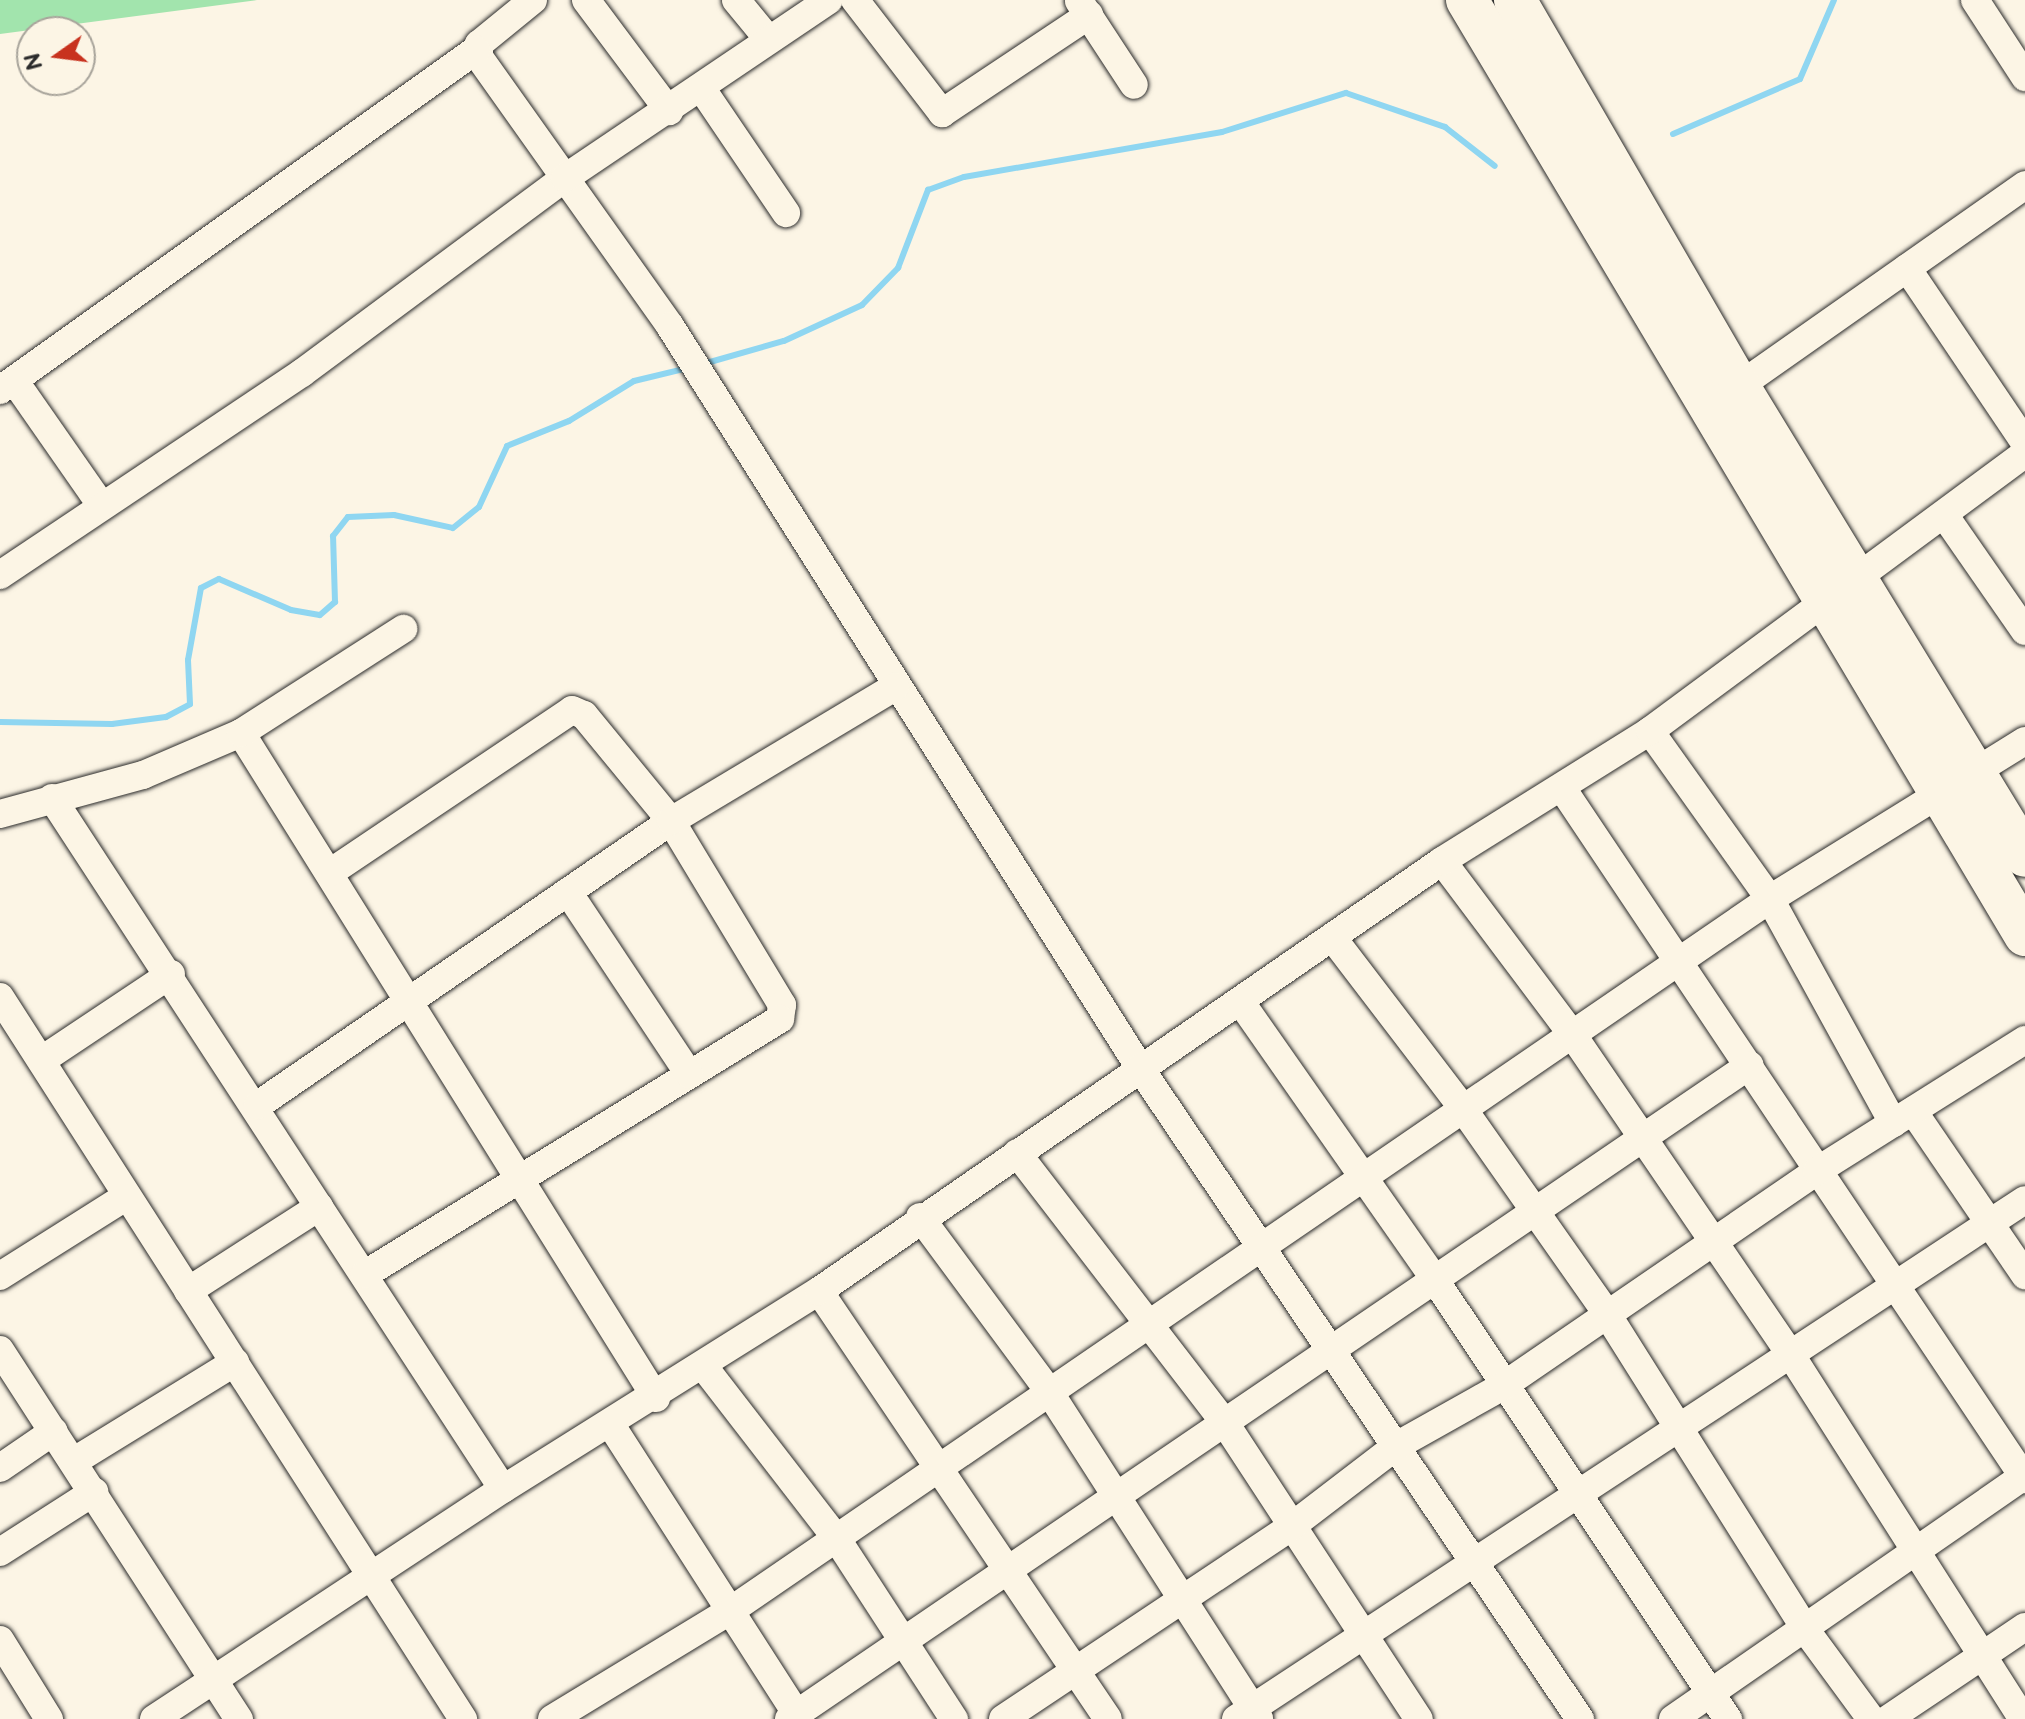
<!DOCTYPE html>
<style>
body{margin:0}
#map{position:relative;width:2025px;height:1719px;overflow:hidden;background:#fcf5e5;font-family:"Balsamiq Sans",sans-serif}
div>[style]{position:absolute}
[style*='--x']{left:calc(var(--x)*1px);top:calc(var(--y)*1px);width:calc(var(--w)*1px);rotate:calc(var(--a)*1deg)}
.green>*{inset:0;background:#a2e4ad}
.stream>*{height:6px;margin:-3px;padding:0 3px;transform-origin:3px;border-radius:3px;background:#8fd6f1}
.roads{filter:drop-shadow(0 0 2px #2b2b2b) drop-shadow(0 0 2px #2b2b2b)}
.minor>*{height:28px;margin:-14px;padding:0 14px;transform-origin:14px;border-radius:14px;background:#fcf5e5}
.highway>*{height:42px;margin:-21px;padding:0 21px;transform-origin:21px;border-radius:21px;background:#fcf5e5}
span{translate:-50% -50%;white-space:nowrap;text-align:center;line-height:1.15;-webkit-text-stroke:6px #fcf5e5;paint-order:stroke}
.north{position:absolute;left:16px;top:16px;width:80px;height:80px;box-sizing:border-box;background:#fcf5e5;border:2px solid #a8a49b;border-radius:50%;rotate:256deg;font-size:22px;font-weight:700;line-height:32px;text-align:center;color:#2b2b2b}
.north::after{content:'';display:block;margin:auto;width:28px;height:36px;background:#c8321e;clip-path:polygon(50% 0,100% 100%,50% 72%,0 100%)}
</style>
<div id="map">
<div class="green">
<i style="clip-path:polygon(0 0,257px 0,0 34px)"></i>
</div>
<div class="stream">
<i style="--x:1673;--y:134;--w:138;--a:-23.4"></i>
<i style="--x:1800;--y:79;--w:86;--a:-66.7"></i>
<i style="--x:703;--y:364;--w:84;--a:-15.9"></i>
<i style="--x:784;--y:341;--w:86;--a:-24.8"></i>
<i style="--x:862;--y:305;--w:52;--a:-45.8"></i>
<i style="--x:898;--y:268;--w:84;--a:-69"></i>
<i style="--x:928;--y:190;--w:38;--a:-20"></i>
<i style="--x:964;--y:177;--w:262;--a:-9.9"></i>
<i style="--x:1222;--y:132;--w:130;--a:-17.5"></i>
<i style="--x:1346;--y:93;--w:105;--a:19"></i>
<i style="--x:1445;--y:127;--w:63;--a:38"></i>
<i style="--x:0;--y:722;--w:112;--a:1"></i>
<i style="--x:112;--y:724;--w:54;--a:-7.4"></i>
<i style="--x:166;--y:717;--w:27;--a:-28"></i>
<i style="--x:190;--y:704;--w:44;--a:-92.6"></i>
<i style="--x:188;--y:660;--w:73;--a:-79.8"></i>
<i style="--x:201;--y:588;--w:20;--a:-27"></i>
<i style="--x:219;--y:579;--w:78;--a:23.3"></i>
<i style="--x:291;--y:610;--w:29;--a:10"></i>
<i style="--x:320;--y:615;--w:20;--a:-41"></i>
<i style="--x:335;--y:602;--w:66;--a:-91.7"></i>
<i style="--x:333;--y:536;--w:24;--a:-52"></i>
<i style="--x:348;--y:517;--w:46;--a:-2.5"></i>
<i style="--x:394;--y:515;--w:60;--a:12.4"></i>
<i style="--x:453;--y:528;--w:33;--a:-39"></i>
<i style="--x:479;--y:507;--w:67;--a:-65.3"></i>
<i style="--x:507;--y:446;--w:67;--a:-22"></i>
<i style="--x:569;--y:421;--w:76;--a:-31.6"></i>
<i style="--x:634;--y:381;--w:56;--a:-13.5"></i>
</div>
<div class="roads">
<div class="minor">
<i style="--x:533;--y:0;--w:70;--a:140.8"></i>
<i style="--x:479;--y:44;--w:13;--a:90"></i>
<i style="--x:479;--y:57;--w:330;--a:54.6"></i>
<i style="--x:670;--y:326;--w:878;--a:57.65"></i>
<i style="--x:1140;--y:1068;--w:786;--a:55.95"></i>
<i style="--x:586;--y:0;--w:139;--a:53.2"></i>
<i style="--x:736;--y:0;--w:50;--a:50.6"></i>
<i style="--x:855;--y:0;--w:143;--a:52.4"></i>
<i style="--x:942;--y:113;--w:177;--a:-33.7"></i>
<i style="--x:1975;--y:0;--w:92;--a:57"></i>
<i style="--x:1079;--y:1;--w:100;--a:56.8"></i>
<i style="--x:702;--y:89;--w:150;--a:55.9"></i>
<i style="--x:1907;--y:268;--w:211;--a:56"></i>
<i style="--x:16;--y:383;--w:149;--a:55.1"></i>
<i style="--x:0;--y:390;--w:585;--a:-35.54"></i>
<i style="--x:1725;--y:396;--w:367;--a:-35.1"></i>
<i style="--x:1945;--y:516;--w:140;--a:55.2"></i>
<i style="--x:0;--y:575;--w:363;--a:-33.8"></i>
<i style="--x:302;--y:373;--w:327;--a:-36.6"></i>
<i style="--x:565;--y:178;--w:318;--a:-34"></i>
<i style="--x:1650;--y:731;--w:206;--a:54.5"></i>
<i style="--x:1770;--y:899;--w:256;--a:61.2"></i>
<i style="--x:241;--y:733;--w:784;--a:58.03"></i>
<i style="--x:1562;--y:788;--w:832;--a:56.18"></i>
<i style="--x:52;--y:798;--w:825;--a:56.87"></i>
<i style="--x:0;--y:814;--w:148;--a:-15.3"></i>
<i style="--x:143;--y:775;--w:107;--a:-23.2"></i>
<i style="--x:241;--y:733;--w:193;--a:-32.7"></i>
<i style="--x:1442;--y:861;--w:216;--a:53.1"></i>
<i style="--x:1572;--y:1034;--w:385;--a:55.7"></i>
<i style="--x:1789;--y:1352;--w:435;--a:57.5"></i>
<i style="--x:331;--y:872;--w:290;--a:-33.9"></i>
<i style="--x:572;--y:710;--w:13;--a:23"></i>
<i style="--x:584;--y:715;--w:137;--a:50.6"></i>
<i style="--x:671;--y:821;--w:215;--a:58.9"></i>
<i style="--x:782;--y:1005;--w:14;--a:98"></i>
<i style="--x:780;--y:1019;--w:487;--a:148.4"></i>
<i style="--x:568;--y:892;--w:219;--a:56.4"></i>
<i style="--x:1332;--y:937;--w:213;--a:52.6"></i>
<i style="--x:1461;--y:1106;--w:254;--a:54.9"></i>
<i style="--x:1607;--y:1314;--w:372;--a:57.8"></i>
<i style="--x:1805;--y:1629;--w:112;--a:53.7"></i>
<i style="--x:0;--y:997;--w:858;--a:57.33"></i>
<i style="--x:1240;--y:1001;--w:340;--a:55"></i>
<i style="--x:1435;--y:1280;--w:528;--a:56.28"></i>
<i style="--x:42;--y:1060;--w:155;--a:-33.7"></i>
<i style="--x:258;--y:1105;--w:501;--a:-34.51"></i>
<i style="--x:671;--y:821;--w:261;--a:-30.9"></i>
<i style="--x:1913;--y:1111;--w:199;--a:55.7"></i>
<i style="--x:1017;--y:1153;--w:341;--a:52.4"></i>
<i style="--x:1225;--y:1423;--w:354;--a:56.8"></i>
<i style="--x:920;--y:1217;--w:219;--a:53.5"></i>
<i style="--x:1050;--y:1393;--w:387;--a:57.3"></i>
<i style="--x:0;--y:1276;--w:146;--a:-32.2"></i>
<i style="--x:188;--y:1291;--w:156;--a:-32.7"></i>
<i style="--x:819;--y:1291;--w:516;--a:55.97"></i>
<i style="--x:0;--y:1350;--w:440;--a:57.1"></i>
<i style="--x:704;--y:1367;--w:217;--a:52.3"></i>
<i style="--x:837;--y:1539;--w:215;--a:57"></i>
<i style="--x:611;--y:1425;--w:350;--a:57.3"></i>
<i style="--x:76;--y:1460;--w:187;--a:-31.6"></i>
<i style="--x:0;--y:1468;--w:65;--a:-34.4"></i>
<i style="--x:0;--y:1552;--w:112;--a:-32.6"></i>
<i style="--x:0;--y:1640;--w:93;--a:58.2"></i>
<i style="--x:154;--y:1719;--w:418;--a:-33.4"></i>
<i style="--x:503;--y:1489;--w:373;--a:-32.1"></i>
<i style="--x:819;--y:1291;--w:757;--a:-34.61"></i>
<i style="--x:1442;--y:861;--w:245;--a:-32"></i>
<i style="--x:1650;--y:731;--w:466;--a:-36.5"></i>
<i style="--x:552;--y:1719;--w:212;--a:-31.3"></i>
<i style="--x:733;--y:1609;--w:1257;--a:-34.4"></i>
<i style="--x:1770;--y:899;--w:300;--a:-31.8"></i>
<i style="--x:789;--y:1719;--w:1162;--a:-34.24"></i>
<i style="--x:1003;--y:1719;--w:348;--a:-33.7"></i>
<i style="--x:1292;--y:1526;--w:133;--a:-37.4"></i>
<i style="--x:1398;--y:1445;--w:120;--a:-29.3"></i>
<i style="--x:1503;--y:1386;--w:381;--a:-34.4"></i>
<i style="--x:1817;--y:1171;--w:246;--a:-32.2"></i>
<i style="--x:1236;--y:1719;--w:944;--a:-33.34"></i>
<i style="--x:1673;--y:1719;--w:428;--a:-34.7"></i>
<i style="--x:1888;--y:1719;--w:165;--a:-33.9"></i>
</div>
<div class="highway">
<i style="--x:1467;--y:0;--w:1089;--a:59.17"></i>
<i style="--x:1515;--y:0;--w:447;--a:59.9"></i>
<i style="--x:1739;--y:387;--w:549;--a:58.62"></i>
</div>
</div>
<div class="north">N</div>
</div>
